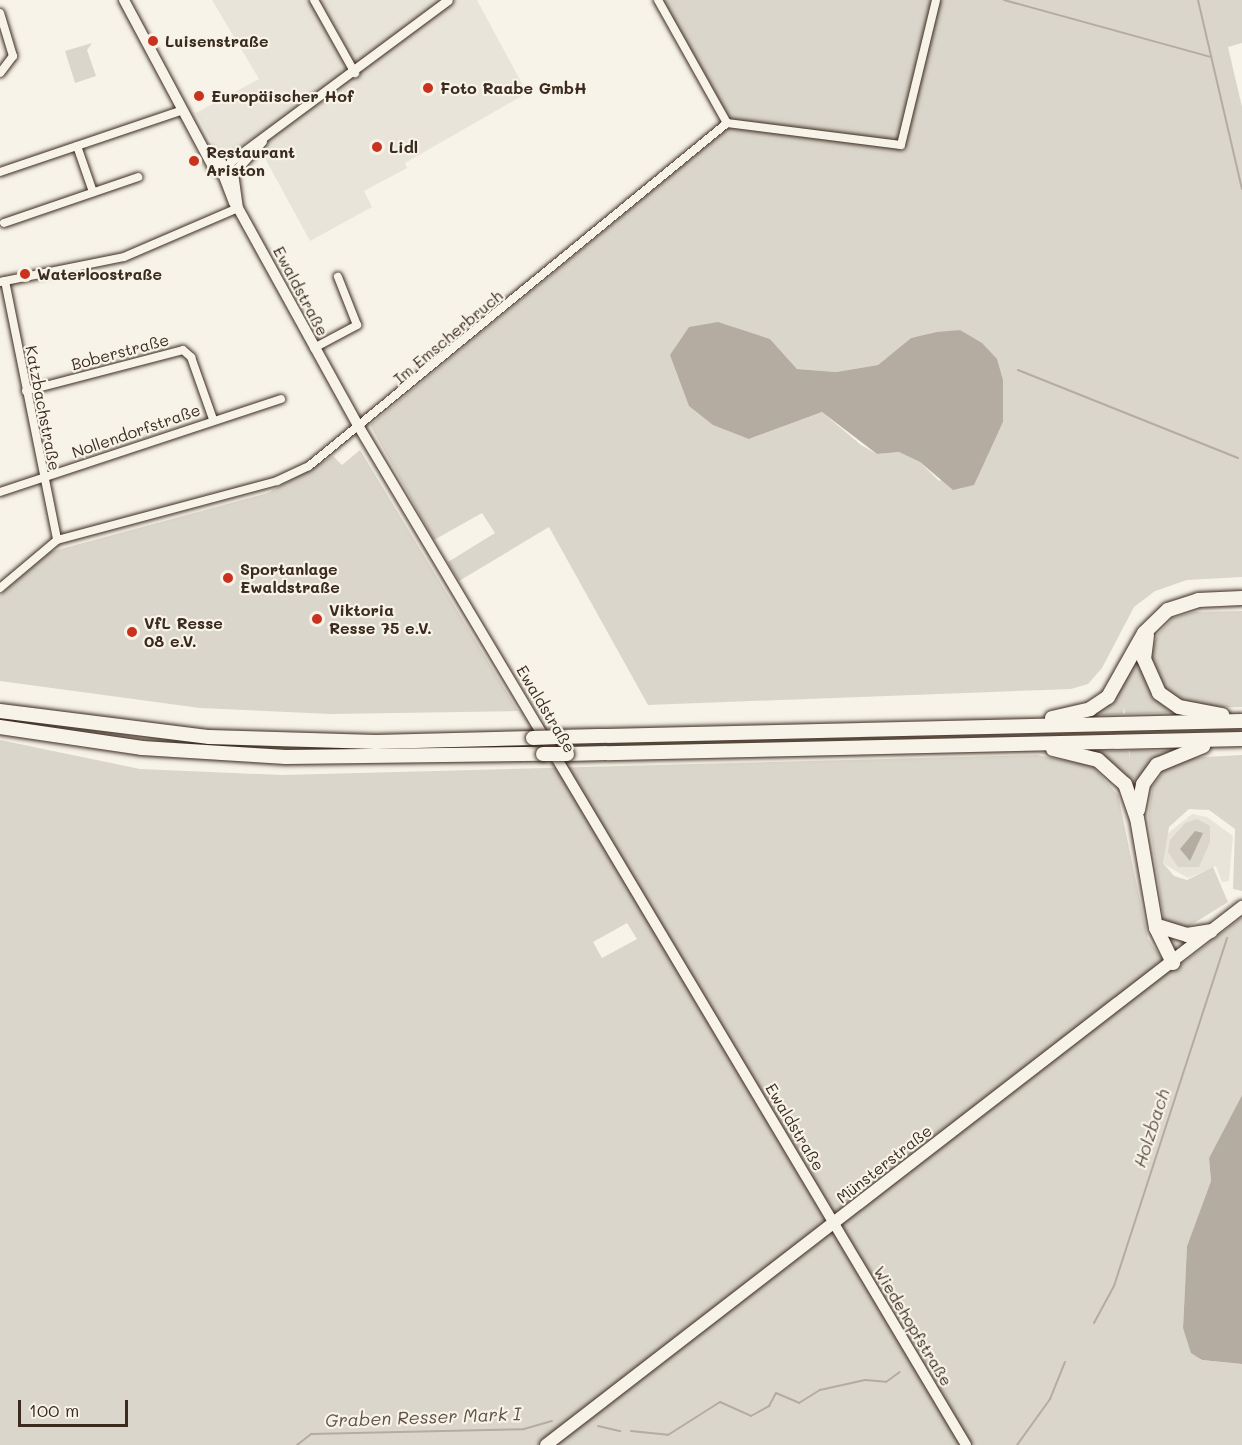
<!DOCTYPE html>
<meta charset="utf-8">
<style>
body{margin:0}
#map{position:relative;width:1242px;height:1445px;overflow:hidden;background:#f7f3e8;font-family:Mali,sans-serif}
div>[style]{position:absolute}
[style*='--x']{left:calc(var(--x)*1px);top:calc(var(--y)*1px);width:calc(var(--w)*1px);rotate:calc(var(--a)*1deg)}
.built>*{inset:0;background:#e9e4d9}
.green>*{inset:0;background:#dbd6cb}
.water>*{inset:0;background:#b4aca0}
.stream>*{height:2px;margin:-1px;padding:0 1px;transform-origin:1px;border-radius:1px;background:#b4aca0}
.roads{filter:drop-shadow(0 0 2px #3b2a1e) drop-shadow(0 0 2px #3b2a1e)}
.minor>*{height:8px;margin:-4px;padding:0 4px;transform-origin:4px;border-radius:4px;background:#f7f3e8}
.tertiary>*{height:9px;margin:-4.5px;padding:0 4.5px;transform-origin:4.5px;border-radius:4.5px;background:#f7f3e8}
.secondary>*{height:10px;margin:-5px;padding:0 5px;transform-origin:5px;border-radius:5px;background:#f7f3e8}
.primary>*{height:12px;margin:-6px;padding:0 6px;transform-origin:6px;border-radius:6px;background:#f7f3e8}
.motorway>*{height:14px;margin:-7px;padding:0 7px;transform-origin:7px;border-radius:7px;background:#f7f3e8}
.bridges{filter:drop-shadow(0 0 2px #3b2a1e) drop-shadow(0 0 2px #3b2a1e)}
.motorway-bridge>*{height:14px;margin:-7px;padding:0 7px;transform-origin:7px;border-radius:7px;background:#f7f3e8}
.dots>*{width:16px;height:16px;translate:-50% -50%;box-sizing:border-box;border:3px solid #f7f3e8;border-radius:50%}
span{translate:-50% -50%;white-space:nowrap;text-align:center;line-height:1.15;-webkit-text-stroke:4.5px #f7f3e8;paint-order:stroke}
.poi-label{font-size:16px;color:#3b2a1e;font-weight:700}
.left{translate:0 -50%;text-align:left}
.street-label{font-size:16px;color:#3b2a1e}
.water-label{font-size:18px;color:#5f5145;font-style:italic}
.scale{position:absolute;left:18px;top:1400px;width:110px;height:27px;box-sizing:border-box;border:3px solid #3b2a1e;border-top:0;padding-left:8px;font-size:18px;line-height:21px;white-space:nowrap;color:#3b2a1e;-webkit-text-stroke:4px #f7f3e8;paint-order:stroke}
</style>
<div id="map">
<div class="built">
<i style="clip-path:polygon(212px 0,477px 0,527px 93px,405px 163px,407px 168px,364px 191px,372px 207px,310px 241px,254px 138px,228px 153px,217px 151px,196px 113px,259px 79px)"></i>
<i style="clip-path:polygon(1192px 814px,1207px 817px,1233px 836px,1229px 881px,1222px 882px,1216px 866px,1188px 878px,1164px 864px,1161px 855px,1167px 834px)"></i>
</div>
<div class="green">
<i style="clip-path:polygon(evenodd,663px 0,1242px 0,1242px 43px,1228px 47px,1242px 107px,1242px 577px,1187px 580px,1155px 591px,1134px 607px,1102px 668px,1088px 684px,1071px 689px,648px 705px,549px 527px,459px 581px,448px 562px,495px 533px,482px 513px,434px 540px,370px 425px,731px 126px,663px 0,960px 330px,1003px 380px,1003px 422px,983px 463px,939px 481px,920px 462px,899px 452px,877px 454px,861px 445px,822px 412px,750px 439px,770px 339px,797px 369px,836px 372px,878px 365px,911px 338px,960px 330px)"></i>
<i style="clip-path:polygon(92px 43px,87px 50px,96px 76px,75px 83px,65px 51px)"></i>
<i style="clip-path:polygon(360px 450px,518px 711px,331px 714px,200px 708px,0 681px,0 595px,50px 552px,268px 493px,333px 456px,342px 465px)"></i>
<i style="clip-path:polygon(1242px 611px,1242px 707px,1202px 708px,1173px 698px,1153px 673px,1150px 656px,1158px 634px,1173px 618px,1194px 612px)"></i>
<i style="clip-path:polygon(1139px 648px,1180px 712px,1125px 714px,1124px 707px,1123px 714px,1086px 716px,1119px 691px)"></i>
<i style="clip-path:polygon(evenodd,0 740px,140px 769px,282px 775px,1037px 755px,1092px 766px,1118px 795px,1148px 939px,1159px 954px,1177px 968px,1242px 917px,1242px 1095px,1209px 1158px,1211px 1181px,1187px 1246px,1183px 1328px,1201px 1360px,1242px 1364px,1242px 1445px,0 1445px,0 740px,627px 923px,637px 939px,602px 958px,593px 942px,627px 923px)"></i>
<i style="clip-path:polygon(1130px 750px,1172px 751px,1137px 795px,1087px 751px,1129px 751px,1130px 758px)"></i>
<i style="clip-path:polygon(1242px 755px,1242px 891px,1233px 889px,1235px 829px,1209px 810px,1189px 809px,1169px 827px,1163px 863px,1174px 876px,1187px 880px,1213px 867px,1228px 902px,1186px 928px,1174px 925px,1164px 919px,1148px 816px,1153px 786px,1167px 767px,1187px 758px)"></i>
<i style="clip-path:polygon(1197px 819px,1210px 826px,1210px 842px,1199px 867px,1178px 867px,1168px 852px,1170px 840px,1185px 823px)"></i>
</div>
<div class="water">
<i style="clip-path:polygon(718px 322px,770px 339px,797px 369px,836px 372px,878px 365px,911px 338px,937px 332px,960px 330px,982px 343px,997px 359px,1003px 380px,1003px 422px,974px 485px,953px 490px,920px 462px,899px 452px,877px 454px,822px 412px,749px 439px,713px 425px,689px 406px,670px 355px,689px 327px)"></i>
<i style="clip-path:polygon(1195px 831px,1203px 833px,1190px 861px,1180px 849px)"></i>
<i style="clip-path:polygon(1242px 1095px,1242px 1364px,1202px 1360px,1191px 1353px,1183px 1328px,1187px 1246px,1211px 1181px,1209px 1158px)"></i>
</div>
<div class="stream">
<i style="--x:1004;--y:0;--w:215;--a:15.4"></i>
<i style="--x:1198;--y:0;--w:194;--a:76.9"></i>
<i style="--x:1018;--y:370;--w:237;--a:21.8"></i>
<i style="--x:1094;--y:1323;--w:42;--a:-61.6"></i>
<i style="--x:1114;--y:1286;--w:366;--a:-72"></i>
<i style="--x:598;--y:1426;--w:23;--a:13"></i>
<i style="--x:631;--y:1431;--w:37;--a:6"></i>
<i style="--x:668;--y:1435;--w:62;--a:-32.4"></i>
<i style="--x:720;--y:1402;--w:34;--a:24"></i>
<i style="--x:751;--y:1416;--w:21;--a:-29"></i>
<i style="--x:769;--y:1406;--w:15;--a:-62"></i>
<i style="--x:776;--y:1393;--w:25;--a:23"></i>
<i style="--x:799;--y:1403;--w:25;--a:-32"></i>
<i style="--x:820;--y:1390;--w:46;--a:-12.5"></i>
<i style="--x:865;--y:1380;--w:21;--a:5"></i>
<i style="--x:886;--y:1382;--w:17;--a:-36"></i>
<i style="--x:297;--y:1445;--w:18;--a:-38"></i>
<i style="--x:311;--y:1434;--w:213;--a:-1.3"></i>
<i style="--x:524;--y:1429;--w:29;--a:-16"></i>
<i style="--x:1017;--y:1445;--w:57;--a:-54.3"></i>
<i style="--x:1050;--y:1399;--w:40;--a:-68"></i>
</div>
<div class="roads">
<div class="minor">
<i style="--x:314;--y:0;--w:84;--a:60.7"></i>
<i style="--x:658;--y:0;--w:141;--a:60.7"></i>
<i style="--x:0;--y:13;--w:45;--a:73.2"></i>
<i style="--x:13;--y:56;--w:21;--a:127"></i>
<i style="--x:77;--y:146;--w:49;--a:70.8"></i>
<i style="--x:0;--y:172;--w:193;--a:-18.7"></i>
<i style="--x:4;--y:223;--w:142;--a:-18.9"></i>
<i style="--x:5;--y:281;--w:264;--a:78.6"></i>
<i style="--x:0;--y:282;--w:126;--a:-11.4"></i>
<i style="--x:124;--y:257;--w:124;--a:-23.3"></i>
<i style="--x:314;--y:348;--w:49;--a:-28.1"></i>
<i style="--x:357;--y:325;--w:52;--a:-111.6"></i>
<i style="--x:26;--y:391;--w:162;--a:-14.6"></i>
<i style="--x:183;--y:350;--w:11;--a:41"></i>
<i style="--x:191;--y:357;--w:66;--a:70.5"></i>
<i style="--x:0;--y:492;--w:296;--a:-18.3"></i>
<i style="--x:0;--y:588;--w:75;--a:-40.1"></i>
<i style="--x:57;--y:540;--w:228;--a:-15"></i>
<i style="--x:277;--y:481;--w:35;--a:-25"></i>
<i style="--x:309;--y:466;--w:541;--a:-39.37"></i>
<i style="--x:727;--y:123;--w:175;--a:7.2"></i>
<i style="--x:901;--y:145;--w:149;--a:-76.4"></i>
</div>
<div class="tertiary">
<i style="--x:262;--y:141;--w:43;--a:132.2"></i>
<i style="--x:233;--y:173;--w:10;--a:174"></i>
<i style="--x:223;--y:174;--w:15;--a:-58"></i>
<i style="--x:231;--y:161;--w:270;--a:-36.6"></i>
</div>
<div class="secondary">
<i style="--x:124;--y:0;--w:187;--a:61.9"></i>
<i style="--x:212;--y:165;--w:14;--a:39"></i>
<i style="--x:223;--y:174;--w:31;--a:69"></i>
<i style="--x:205;--y:150;--w:36;--a:39"></i>
<i style="--x:233;--y:173;--w:35;--a:82"></i>
<i style="--x:238;--y:208;--w:250;--a:61.1"></i>
<i style="--x:359;--y:427;--w:1185;--a:59.19"></i>
</div>
<div class="primary">
<i style="--x:546;--y:1445;--w:880;--a:-37.7"></i>
</div>
<div class="motorway">
<i style="--x:1147;--y:635;--w:24;--a:97"></i>
<i style="--x:1144;--y:659;--w:37;--a:66"></i>
<i style="--x:1159;--y:693;--w:24;--a:35"></i>
<i style="--x:1179;--y:707;--w:44;--a:10.5"></i>
<i style="--x:0;--y:711;--w:211;--a:7.1"></i>
<i style="--x:209;--y:737;--w:167;--a:1.7"></i>
<i style="--x:376;--y:742;--w:157;--a:-1.5"></i>
<i style="--x:1052;--y:718;--w:39;--a:-13"></i>
<i style="--x:1090;--y:709;--w:22;--a:-34"></i>
<i style="--x:1108;--y:697;--w:73;--a:-60.6"></i>
<i style="--x:1144;--y:633;--w:33;--a:-44"></i>
<i style="--x:1168;--y:610;--w:32;--a:-18"></i>
<i style="--x:1198;--y:600;--w:44;--a:-2.6"></i>
<i style="--x:0;--y:727;--w:144;--a:8.4"></i>
<i style="--x:142;--y:748;--w:144;--a:3.6"></i>
<i style="--x:286;--y:757;--w:257;--a:-0.7"></i>
<i style="--x:558;--y:737;--w:684;--a:-1.34"></i>
<i style="--x:1053;--y:749;--w:46;--a:13.7"></i>
<i style="--x:1098;--y:760;--w:36;--a:42"></i>
<i style="--x:1125;--y:784;--w:36;--a:71"></i>
<i style="--x:1137;--y:818;--w:112;--a:80.2"></i>
<i style="--x:1156;--y:928;--w:39;--a:64"></i>
<i style="--x:567;--y:754;--w:675;--a:-1.27"></i>
<i style="--x:1138;--y:810;--w:26;--a:-79"></i>
<i style="--x:1143;--y:784;--w:24;--a:-54"></i>
<i style="--x:1157;--y:765;--w:50;--a:-22.4"></i>
<i style="--x:1161;--y:927;--w:27;--a:17"></i>
<i style="--x:1187;--y:935;--w:24;--a:-9"></i>
</div>
</div>
<div class="bridges">
<div class="motorway-bridge">
<i style="--x:533;--y:738;--w:25;--a:-2"></i>
<i style="--x:543;--y:754;--w:24;--a:0"></i>
</div>
</div>
<div class="dots">
<i style="left:153px;top:41px;background:#c8321e"></i>
<i style="left:428px;top:88px;background:#c8321e"></i>
<i style="left:199px;top:96px;background:#c8321e"></i>
<i style="left:377px;top:147px;background:#c8321e"></i>
<i style="left:194px;top:161px;background:#c8321e"></i>
<i style="left:25px;top:274px;background:#c8321e"></i>
<i style="left:228px;top:578px;background:#c8321e"></i>
<i style="left:317px;top:619px;background:#c8321e"></i>
<i style="left:132px;top:632px;background:#c8321e"></i>
</div>
<div class="poi-label">
<span class="left" style="left:165px;top:41px">Luisenstraße</span>
<span class="left" style="left:440px;top:88px">Foto Raabe GmbH</span>
<span class="left" style="left:211px;top:96px">Europäischer Hof</span>
<span class="left" style="left:389px;top:147px">Lidl</span>
<span class="left" style="left:206px;top:161px">Restaurant<br>Ariston</span>
<span class="left" style="left:37px;top:274px">Waterloostraße</span>
<span class="left" style="left:240px;top:578px">Sportanlage<br>Ewaldstraße</span>
<span class="left" style="left:329px;top:619px">Viktoria<br>Resse 75 e.V.</span>
<span class="left" style="left:144px;top:632px">VfL Resse<br>08 e.V.</span>
</div>
<div class="street-label">
<span style="left:301px;top:291px;rotate:62deg">Ewaldstraße</span>
<span style="left:448px;top:337px;rotate:-40deg">Im Emscherbruch</span>
<span style="left:120px;top:352px;rotate:-15deg">Boberstraße</span>
<span style="left:43px;top:408px;rotate:79deg">Katzbachstraße</span>
<span style="left:136px;top:431px;rotate:-19deg">Nollendorfstraße</span>
<span style="left:546px;top:709px;rotate:59deg">Ewaldstraße</span>
<span style="left:795px;top:1127px;rotate:59deg">Ewaldstraße</span>
<span style="left:884px;top:1164px;rotate:-38deg">Münsterstraße</span>
<span style="left:913px;top:1326px;rotate:59deg">Wiedehopfstraße</span>
</div>
<div class="water-label">
<span style="left:1151px;top:1128px;rotate:-72deg">Holzbach</span>
<span style="left:423px;top:1417px;rotate:-2deg">Graben Resser Mark I</span>
</div>
<div class="scale">100 m</div>
</div>
